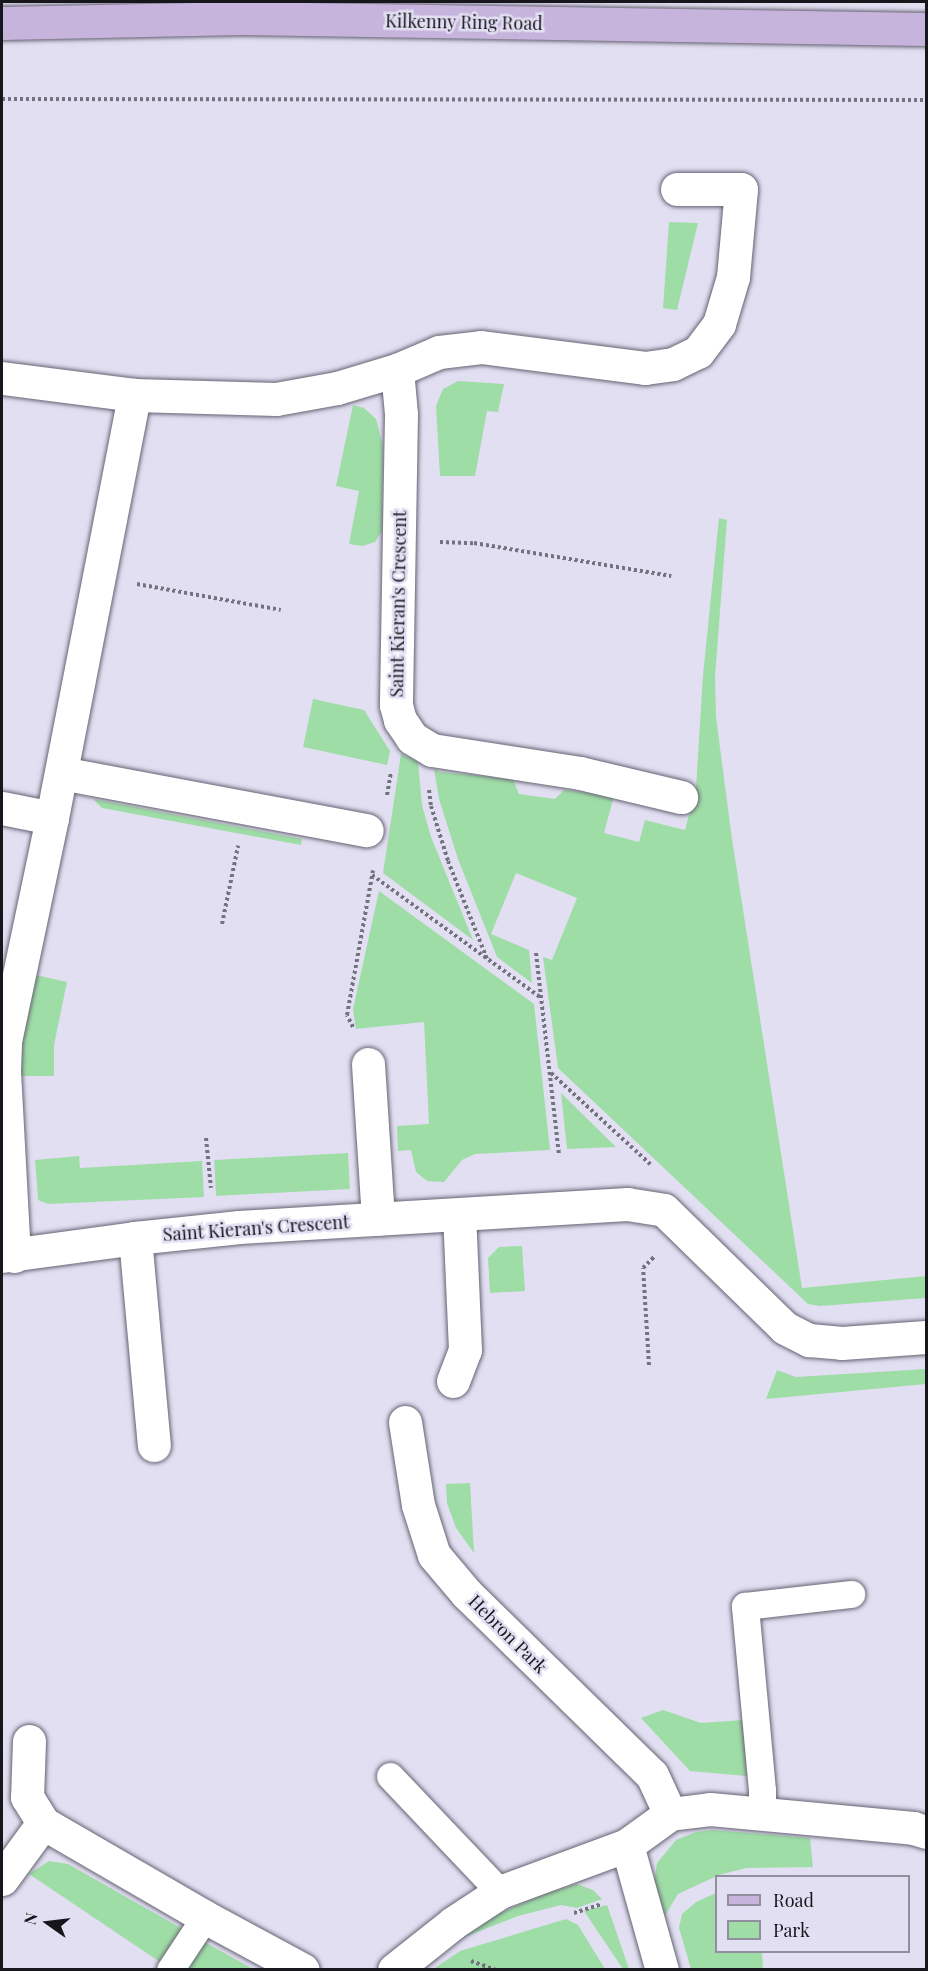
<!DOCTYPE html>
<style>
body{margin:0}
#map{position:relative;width:928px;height:1971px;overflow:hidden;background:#e2dff2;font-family:"Playfair Display",serif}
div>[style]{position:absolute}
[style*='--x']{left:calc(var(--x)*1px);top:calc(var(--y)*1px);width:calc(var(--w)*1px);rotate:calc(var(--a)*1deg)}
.green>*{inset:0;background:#9fdda7;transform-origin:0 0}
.path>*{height:4px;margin-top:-2px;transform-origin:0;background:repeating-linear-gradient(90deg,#74727e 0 3px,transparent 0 6px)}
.roads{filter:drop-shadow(0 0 2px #666373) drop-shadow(0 0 2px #666373)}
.service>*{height:27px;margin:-13.5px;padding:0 13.5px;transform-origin:13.5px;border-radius:13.5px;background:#fff}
.minor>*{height:33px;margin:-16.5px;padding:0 16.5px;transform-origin:16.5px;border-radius:16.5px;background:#fff}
.primary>*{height:33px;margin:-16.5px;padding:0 16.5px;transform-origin:16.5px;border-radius:16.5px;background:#c7b4dc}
span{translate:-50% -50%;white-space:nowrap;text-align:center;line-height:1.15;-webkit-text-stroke:5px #e2dff2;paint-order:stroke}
.street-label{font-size:18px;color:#17161c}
.frame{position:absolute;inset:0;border:3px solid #17161c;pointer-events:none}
.legend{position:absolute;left:715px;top:1875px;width:195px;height:78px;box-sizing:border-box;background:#e2dff2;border:2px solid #918f9c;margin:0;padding:8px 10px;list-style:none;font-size:18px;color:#17161c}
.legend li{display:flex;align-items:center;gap:12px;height:30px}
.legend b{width:30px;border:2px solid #918f9c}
.north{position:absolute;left:18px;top:1893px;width:60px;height:60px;-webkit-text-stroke:4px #e2dff2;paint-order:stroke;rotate:284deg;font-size:16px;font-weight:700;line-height:24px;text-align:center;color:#17161c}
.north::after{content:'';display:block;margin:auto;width:21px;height:27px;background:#17161c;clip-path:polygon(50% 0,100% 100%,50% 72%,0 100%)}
</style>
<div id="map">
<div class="green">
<i style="clip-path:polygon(669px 222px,698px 223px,677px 310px,663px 308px)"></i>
<i style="clip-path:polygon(458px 381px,504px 384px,498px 412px,487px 411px,475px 476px,440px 476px,436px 406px,443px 389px)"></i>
<i style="clip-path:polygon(353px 405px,364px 408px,376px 419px,383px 446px,382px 531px,375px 542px,363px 546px,349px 544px,359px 491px,336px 486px)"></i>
<i style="clip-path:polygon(719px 518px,727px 520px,715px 677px,716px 717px,732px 839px,802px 1288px,926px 1276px,926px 1298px,820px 1306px,808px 1304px,558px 1068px,543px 957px,552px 960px,577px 898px,516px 873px,491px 934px,529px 950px,532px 983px,497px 957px,458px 859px,439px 799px,434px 769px,440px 772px,513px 779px,519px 794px,555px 799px,564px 790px,614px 796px,604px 833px,639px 842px,645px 820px,685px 830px,696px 788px,703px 675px)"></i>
<i style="clip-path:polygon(313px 699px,364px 710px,390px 751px,387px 765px,303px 747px)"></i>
<i style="clip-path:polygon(401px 754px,418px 762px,422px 805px,431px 837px,473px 940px,383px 873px)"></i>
<i style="clip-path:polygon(93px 799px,302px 839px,301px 845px,102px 808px)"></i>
<i style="clip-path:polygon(379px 891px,534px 1004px,550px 1150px,475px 1154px,462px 1160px,444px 1182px,427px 1181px,416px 1172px,411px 1150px,398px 1151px,397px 1126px,429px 1124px,424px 1022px,356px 1029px,353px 1009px)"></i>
<i style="clip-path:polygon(36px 975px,67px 982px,54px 1045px,54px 1076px,21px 1076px,21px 1048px)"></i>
<i style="clip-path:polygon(561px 1093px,616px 1147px,567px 1149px)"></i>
<i style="left:348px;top:1153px;width:36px;height:134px;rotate:87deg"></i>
<i style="clip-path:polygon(79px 1156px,80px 1168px,202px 1161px,204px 1197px,48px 1204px,38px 1200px,35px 1160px)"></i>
<i style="clip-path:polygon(522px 1246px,525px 1291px,490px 1293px,488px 1258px,499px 1247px)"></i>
<i style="clip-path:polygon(926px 1369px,926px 1384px,766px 1399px,777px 1370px,796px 1377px)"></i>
<i style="clip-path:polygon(470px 1483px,474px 1553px,456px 1528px,447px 1503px,446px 1484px)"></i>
<i style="clip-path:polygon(663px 1710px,701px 1723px,743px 1720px,747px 1776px,690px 1771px,641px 1718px)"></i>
<i style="clip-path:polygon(713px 1830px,810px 1838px,813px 1867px,746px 1868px,719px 1875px,678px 1894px,661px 1922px,654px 1883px,657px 1863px,676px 1840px,696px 1832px)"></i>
<i style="clip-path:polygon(49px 1861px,68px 1864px,186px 1931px,163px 1964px,29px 1874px)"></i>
<i style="clip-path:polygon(577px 1884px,593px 1890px,602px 1899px,577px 1908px,561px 1905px,518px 1916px,444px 1945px,487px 1919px,543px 1894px)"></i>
<i style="clip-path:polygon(716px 1893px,716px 1952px,762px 1952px,763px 1969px,691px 1969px,679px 1928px,682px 1914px,696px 1902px)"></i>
<i style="clip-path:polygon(607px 1905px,629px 1969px,623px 1969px,584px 1911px)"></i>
<i style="clip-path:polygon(566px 1919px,578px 1925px,605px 1969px,435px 1968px,460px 1951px)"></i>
<i style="clip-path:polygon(201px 1940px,253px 1969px,183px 1970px)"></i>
</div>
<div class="path">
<i style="--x:2;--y:99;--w:924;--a:0.06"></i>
<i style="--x:440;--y:542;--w:34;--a:2"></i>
<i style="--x:474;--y:543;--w:200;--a:9.5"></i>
<i style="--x:137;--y:584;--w:146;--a:10.2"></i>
<i style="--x:429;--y:790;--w:16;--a:83"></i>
<i style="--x:431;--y:806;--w:58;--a:72.8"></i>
<i style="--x:448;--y:861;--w:105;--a:68.3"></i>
<i style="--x:387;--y:795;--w:22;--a:-80"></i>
<i style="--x:372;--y:875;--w:209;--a:36"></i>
<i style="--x:222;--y:924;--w:80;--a:-78.4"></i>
<i style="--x:536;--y:953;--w:203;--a:83.5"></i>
<i style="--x:353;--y:1027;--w:13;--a:-117"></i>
<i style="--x:347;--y:1015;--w:147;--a:-79.8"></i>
<i style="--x:551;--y:1073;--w:136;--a:42.6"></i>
<i style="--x:206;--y:1138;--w:50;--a:84.3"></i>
<i style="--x:649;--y:1365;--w:97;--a:-93.5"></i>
<i style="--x:643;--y:1268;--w:16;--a:-45"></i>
<i style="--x:574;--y:1913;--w:29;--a:-18"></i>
<i style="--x:471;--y:1961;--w:27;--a:20"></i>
</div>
<div class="roads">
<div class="service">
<i style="--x:390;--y:1776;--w:160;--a:46.5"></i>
<i style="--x:762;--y:1813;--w:23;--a:-90"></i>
<i style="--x:762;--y:1790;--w:185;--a:-95.3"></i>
<i style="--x:745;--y:1606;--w:107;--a:-6.5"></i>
<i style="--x:170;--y:1970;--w:64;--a:-56.6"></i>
</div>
<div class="minor">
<i style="--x:397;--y:370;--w:44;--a:84.8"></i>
<i style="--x:401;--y:414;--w:291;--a:91"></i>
<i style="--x:396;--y:705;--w:16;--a:75"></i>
<i style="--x:400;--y:720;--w:22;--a:56"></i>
<i style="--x:412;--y:738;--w:23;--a:31"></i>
<i style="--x:432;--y:750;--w:150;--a:8.8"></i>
<i style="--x:580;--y:773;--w:104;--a:13.4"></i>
<i style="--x:2;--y:378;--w:133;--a:7.3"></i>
<i style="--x:134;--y:395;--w:142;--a:1.6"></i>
<i style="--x:276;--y:399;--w:62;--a:-10.2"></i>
<i style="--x:337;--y:388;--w:63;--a:-16.7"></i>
<i style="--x:397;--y:370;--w:46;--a:-23.2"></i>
<i style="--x:439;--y:352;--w:42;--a:-6.8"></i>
<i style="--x:481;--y:347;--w:165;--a:7.3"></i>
<i style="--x:645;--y:368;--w:28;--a:-8"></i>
<i style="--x:673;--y:364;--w:28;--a:-26"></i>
<i style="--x:698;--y:352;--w:35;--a:-53"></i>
<i style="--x:719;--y:324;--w:49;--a:-73.4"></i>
<i style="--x:733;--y:277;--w:88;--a:-84.8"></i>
<i style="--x:741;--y:189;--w:64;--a:180"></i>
<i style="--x:61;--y:773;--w:311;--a:10.6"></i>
<i style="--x:2;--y:808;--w:51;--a:11.3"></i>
<i style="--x:368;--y:1064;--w:155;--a:86.3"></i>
<i style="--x:135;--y:1238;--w:208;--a:84.8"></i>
<i style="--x:2;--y:1256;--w:134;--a:-7.7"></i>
<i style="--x:135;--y:1238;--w:105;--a:-6"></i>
<i style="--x:239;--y:1227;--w:389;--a:-3.4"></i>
<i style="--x:627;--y:1204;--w:37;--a:9"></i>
<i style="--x:664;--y:1210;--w:169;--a:44.3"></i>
<i style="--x:785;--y:1328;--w:27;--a:27"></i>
<i style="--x:809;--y:1340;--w:33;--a:5"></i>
<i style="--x:842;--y:1343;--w:84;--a:-4.1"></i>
<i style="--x:14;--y:1256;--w:184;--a:-93.1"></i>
<i style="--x:4;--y:1072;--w:31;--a:-88"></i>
<i style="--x:5;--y:1041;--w:228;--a:-78.1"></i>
<i style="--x:52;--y:818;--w:431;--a:-79"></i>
<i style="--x:453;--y:1381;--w:33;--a:-69"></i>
<i style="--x:465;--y:1350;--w:136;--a:-92.5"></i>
<i style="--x:405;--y:1422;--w:84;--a:81.1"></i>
<i style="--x:418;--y:1505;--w:52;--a:72.3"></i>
<i style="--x:434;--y:1555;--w:50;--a:49.9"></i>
<i style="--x:466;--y:1593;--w:260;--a:44.4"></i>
<i style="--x:652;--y:1775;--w:43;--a:65.2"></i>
<i style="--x:29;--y:1741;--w:56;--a:92"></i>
<i style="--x:27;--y:1797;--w:31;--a:58"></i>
<i style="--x:43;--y:1823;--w:187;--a:30.1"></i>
<i style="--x:205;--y:1917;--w:111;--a:28.4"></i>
<i style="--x:627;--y:1845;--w:130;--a:74.4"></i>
<i style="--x:2;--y:1879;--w:69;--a:-53.8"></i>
<i style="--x:394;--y:1970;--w:75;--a:-38.5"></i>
<i style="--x:453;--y:1923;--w:56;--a:-33.4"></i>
<i style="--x:500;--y:1892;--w:135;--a:-20.3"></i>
<i style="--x:627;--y:1845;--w:53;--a:-35.8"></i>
<i style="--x:670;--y:1814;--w:40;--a:-7.1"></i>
<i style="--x:710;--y:1809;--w:204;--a:5.3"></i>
<i style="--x:913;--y:1828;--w:14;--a:17"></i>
</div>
<div class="primary">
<i style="--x:2;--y:23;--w:239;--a:-1.2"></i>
<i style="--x:241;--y:18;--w:685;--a:0.92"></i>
</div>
</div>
<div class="street-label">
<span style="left:464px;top:22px;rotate:1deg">Kilkenny Ring Road</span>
<span style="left:398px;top:604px;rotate:-89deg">Saint Kieran's Crescent</span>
<span style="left:256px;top:1228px;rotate:-4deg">Saint Kieran's Crescent</span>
<span style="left:508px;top:1634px;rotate:45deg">Hebron Park</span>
</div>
<div class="frame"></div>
<ul class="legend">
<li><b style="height:8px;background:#c7b4dc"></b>Road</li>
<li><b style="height:16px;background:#9fdda7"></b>Park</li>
</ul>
<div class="north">N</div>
</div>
